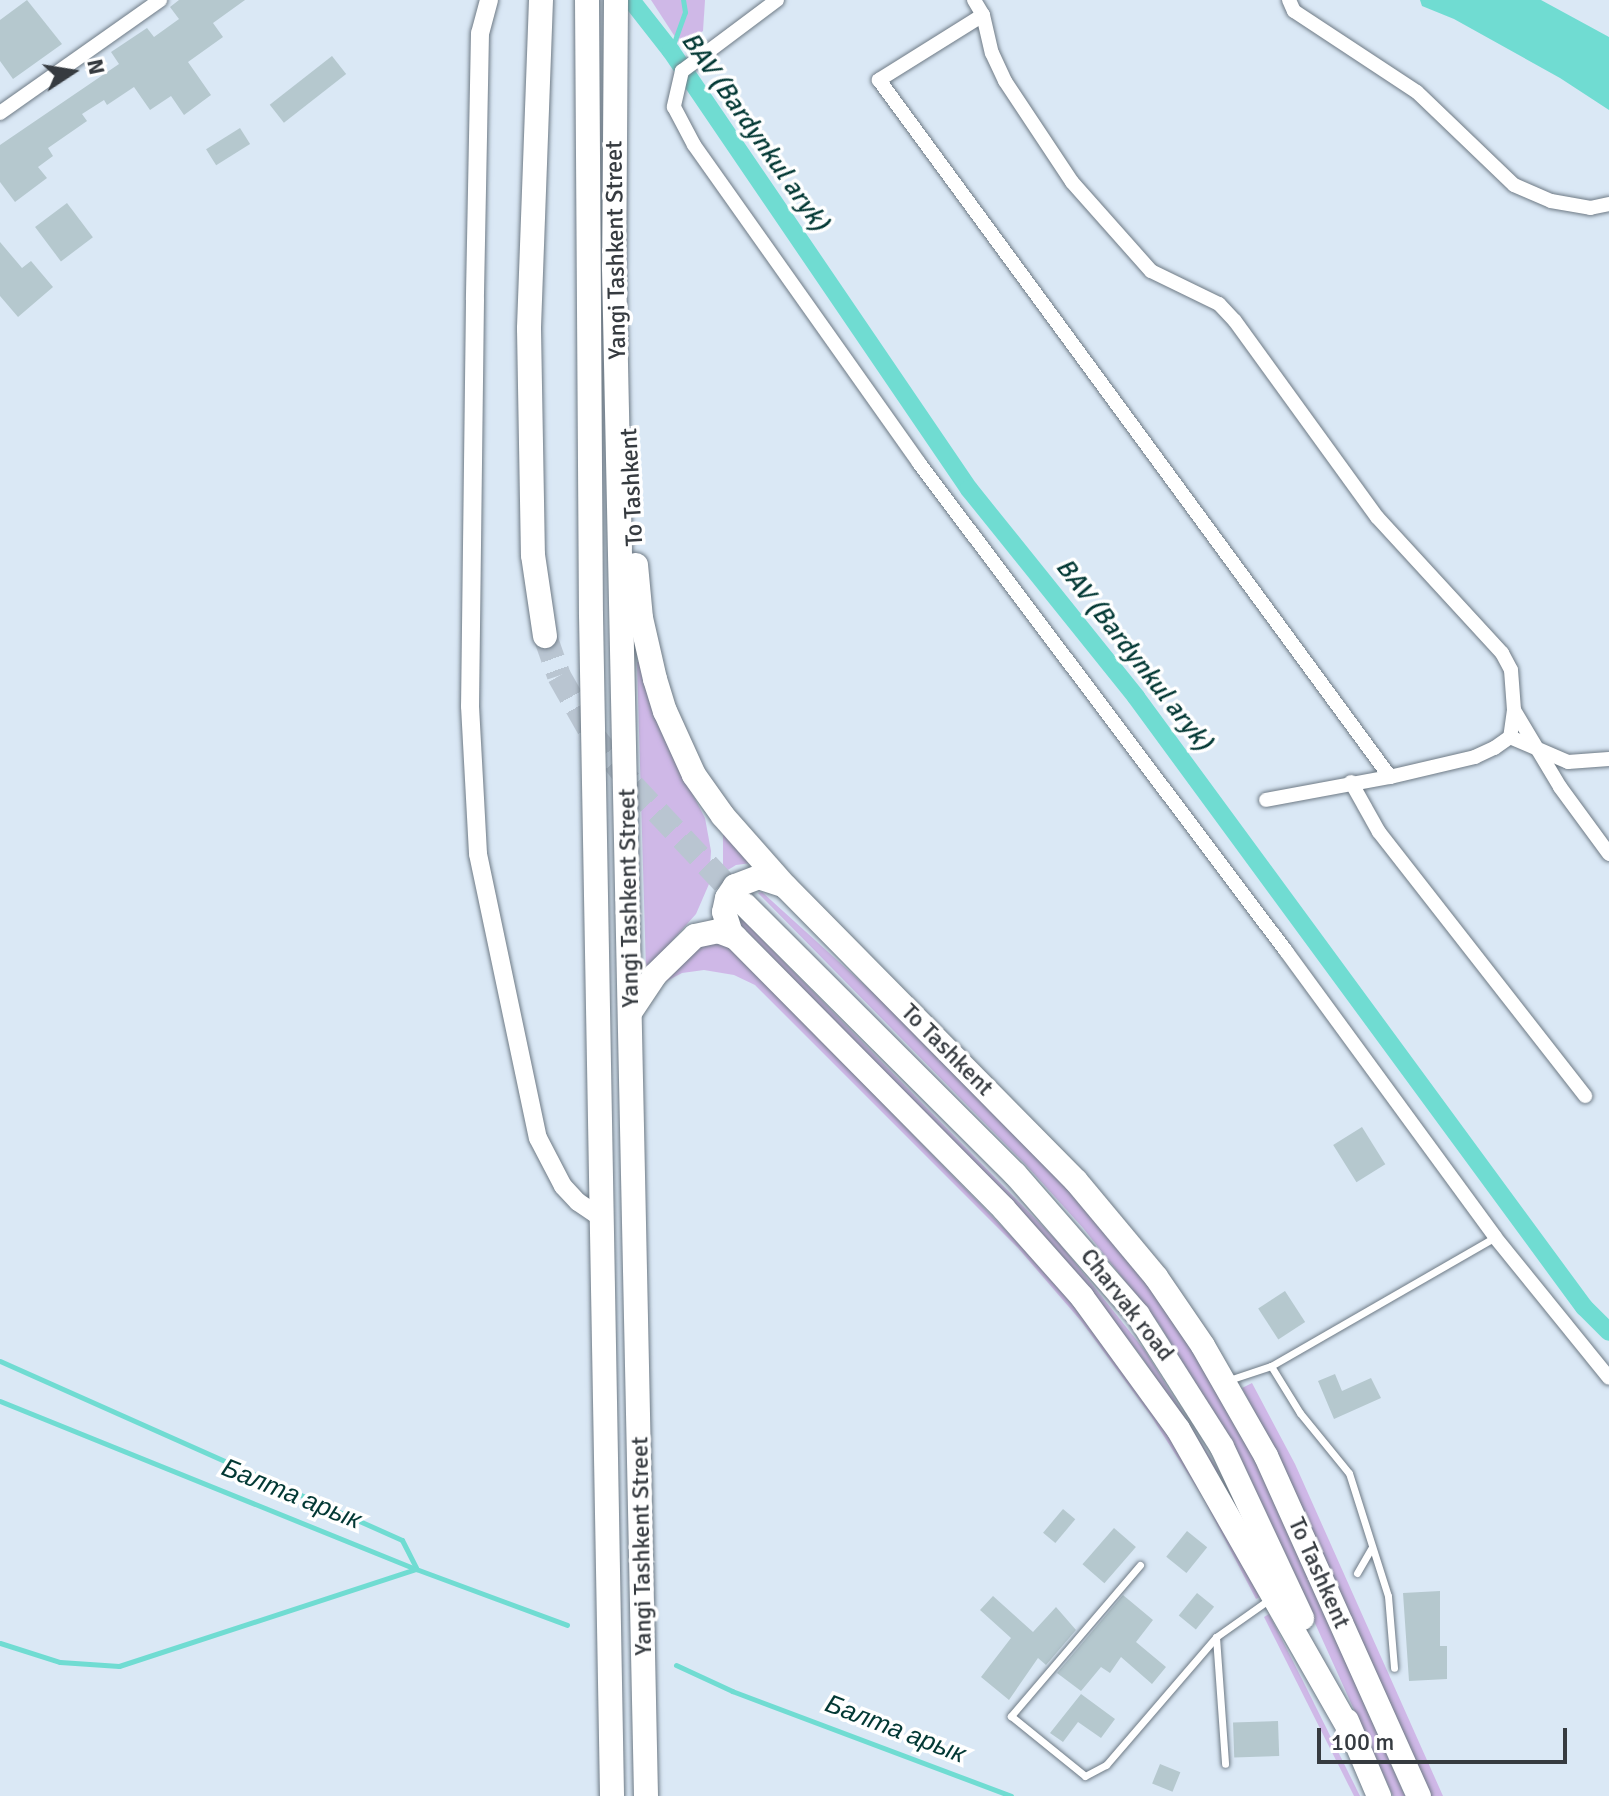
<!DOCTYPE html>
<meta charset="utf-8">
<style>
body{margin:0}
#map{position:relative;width:1609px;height:1796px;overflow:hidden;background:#dae8f5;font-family:Signika,sans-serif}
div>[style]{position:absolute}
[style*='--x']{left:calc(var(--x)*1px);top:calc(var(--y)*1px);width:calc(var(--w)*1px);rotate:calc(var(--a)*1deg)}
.green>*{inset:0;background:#cfb8e7}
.water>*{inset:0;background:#70dcd2}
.stream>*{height:5px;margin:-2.5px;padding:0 2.5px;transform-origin:2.5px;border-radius:2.5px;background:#70dcd2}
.canal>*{height:18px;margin:-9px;padding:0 9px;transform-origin:9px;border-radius:9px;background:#70dcd2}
.building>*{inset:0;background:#b5c8ce;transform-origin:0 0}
.highway-tunnel>*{height:24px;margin-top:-12px;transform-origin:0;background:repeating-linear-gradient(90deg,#b9c5d1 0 24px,transparent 0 36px)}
.roads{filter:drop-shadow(0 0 2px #6e7a85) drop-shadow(0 0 2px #6e7a85)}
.lane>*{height:7px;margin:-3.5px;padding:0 3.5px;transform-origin:3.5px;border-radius:3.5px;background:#fff}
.street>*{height:14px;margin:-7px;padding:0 7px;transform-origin:7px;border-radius:7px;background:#fff}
.secondary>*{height:18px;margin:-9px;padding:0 9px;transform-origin:9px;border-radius:9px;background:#fff}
.highway>*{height:24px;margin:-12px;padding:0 12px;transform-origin:12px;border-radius:12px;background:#fff}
span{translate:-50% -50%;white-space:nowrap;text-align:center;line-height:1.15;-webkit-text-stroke:7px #fff;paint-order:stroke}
.street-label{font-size:24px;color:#363b40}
.water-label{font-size:26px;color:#023834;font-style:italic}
.north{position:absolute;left:32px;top:32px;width:80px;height:80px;-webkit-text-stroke:6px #fff;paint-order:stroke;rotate:78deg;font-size:22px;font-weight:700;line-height:32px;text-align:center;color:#363b40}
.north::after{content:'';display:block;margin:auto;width:28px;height:36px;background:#363b40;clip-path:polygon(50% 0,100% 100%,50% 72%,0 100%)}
.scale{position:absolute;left:1317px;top:1728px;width:250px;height:36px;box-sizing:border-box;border:4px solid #363b40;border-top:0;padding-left:10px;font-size:24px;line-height:28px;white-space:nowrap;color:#363b40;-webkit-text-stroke:6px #fff;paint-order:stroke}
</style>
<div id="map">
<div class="green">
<i style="clip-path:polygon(651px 0,705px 0,703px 31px,681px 46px)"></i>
<i style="clip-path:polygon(637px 662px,642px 662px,667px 745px,705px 818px,711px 851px,709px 884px,696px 914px,646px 970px)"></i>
<i style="clip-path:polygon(723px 830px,751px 863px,736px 865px,723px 873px)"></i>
<i style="clip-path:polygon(762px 892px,891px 1009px,1075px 1196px,1143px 1279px,1206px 1371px,1260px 1467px,1405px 1796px,1393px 1796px,1239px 1455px,1159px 1324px,1083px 1228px,1026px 1165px,758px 893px)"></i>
<i style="clip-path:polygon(736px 913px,1060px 1244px,1146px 1352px,1219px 1472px,1217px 1474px,1141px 1356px,1055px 1248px,734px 918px)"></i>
<i style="clip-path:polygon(725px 941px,1055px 1281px,1155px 1414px,1193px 1473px,1260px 1597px,1256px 1599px,1202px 1496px,1151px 1416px,1081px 1321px,1018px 1248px,755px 985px,734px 975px,704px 970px,682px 973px,663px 983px,693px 948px)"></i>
<i style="clip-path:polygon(1252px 1383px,1295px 1464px,1443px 1796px,1431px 1796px,1268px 1437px,1242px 1388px)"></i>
<i style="clip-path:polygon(1269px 1614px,1304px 1683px,1360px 1796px,1354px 1796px,1264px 1617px)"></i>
</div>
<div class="water">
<i style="clip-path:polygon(1420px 0,1541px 0,1609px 37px,1609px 110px,1560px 78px,1454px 19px,1422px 6px)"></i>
</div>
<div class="stream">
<i style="--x:671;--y:51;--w:41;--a:-70.3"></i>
<i style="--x:685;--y:12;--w:12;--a:-99"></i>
<i style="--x:0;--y:1361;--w:440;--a:24"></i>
<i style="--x:402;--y:1540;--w:31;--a:63"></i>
<i style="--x:0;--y:1401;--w:449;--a:22"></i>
<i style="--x:416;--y:1569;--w:161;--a:20.3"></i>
<i style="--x:0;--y:1643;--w:63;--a:17.6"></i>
<i style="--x:60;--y:1662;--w:59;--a:3.9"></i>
<i style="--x:119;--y:1666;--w:311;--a:-18.1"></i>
<i style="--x:676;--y:1665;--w:62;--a:24.9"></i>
<i style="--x:732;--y:1691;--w:298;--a:20.6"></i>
</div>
<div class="canal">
<i style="--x:631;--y:0;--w:65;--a:51.9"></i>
<i style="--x:671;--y:51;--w:530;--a:55.77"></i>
<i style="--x:969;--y:489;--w:267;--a:51.2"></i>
<i style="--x:1136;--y:697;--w:757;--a:53.71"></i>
<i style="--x:1584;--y:1307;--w:35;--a:45"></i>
</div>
<div class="building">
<i style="clip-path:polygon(27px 0,62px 44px,13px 79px,0 61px,0 20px)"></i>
<i style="clip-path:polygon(179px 0,245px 0,213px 23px,223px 37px,188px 62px,211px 95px,184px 115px,171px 96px,150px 110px,134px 87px,107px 105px,104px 100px,82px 114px,87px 121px,48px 148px,53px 156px,38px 167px,47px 178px,15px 202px,0 182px,0 145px,119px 64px,111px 52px,147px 28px,154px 37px,179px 19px,170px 7px)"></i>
<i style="left:332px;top:56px;width:23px;height:79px;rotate:52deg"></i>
<i style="left:240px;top:128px;width:19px;height:40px;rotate:58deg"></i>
<i style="left:67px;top:203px;width:43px;height:40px;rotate:53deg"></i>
<i style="clip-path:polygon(0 242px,22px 268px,31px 261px,53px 287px,18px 317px,0 296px)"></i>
<i style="left:1362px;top:1127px;width:44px;height:34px;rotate:58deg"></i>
<i style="left:1285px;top:1291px;width:37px;height:32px;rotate:57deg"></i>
<i style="clip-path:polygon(1335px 1374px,1342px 1391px,1371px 1378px,1381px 1398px,1334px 1419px,1318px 1381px)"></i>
<i style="left:1063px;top:1509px;width:16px;height:31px;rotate:40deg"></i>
<i style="left:1114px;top:1528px;width:29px;height:48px;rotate:41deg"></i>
<i style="left:1187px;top:1531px;width:26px;height:33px;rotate:39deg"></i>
<i style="clip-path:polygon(1440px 1591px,1440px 1646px,1447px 1646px,1447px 1679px,1409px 1681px,1403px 1593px)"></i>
<i style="left:1197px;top:1593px;width:22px;height:29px;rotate:39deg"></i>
<i style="clip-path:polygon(1123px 1595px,1153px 1620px,1136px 1642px,1166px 1667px,1152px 1684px,1121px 1657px,1110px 1673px,1101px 1667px,1081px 1691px,1057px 1673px)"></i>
<i style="clip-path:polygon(993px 1596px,1033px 1632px,1056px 1607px,1076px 1630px,1046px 1665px,1038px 1658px,1009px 1700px,981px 1677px,1011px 1638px,980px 1610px)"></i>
<i style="clip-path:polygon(1081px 1694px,1115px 1719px,1101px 1738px,1078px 1722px,1063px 1742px,1050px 1733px)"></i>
<i style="left:1278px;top:1721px;width:35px;height:45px;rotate:88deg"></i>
<i style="left:1160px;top:1764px;width:22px;height:21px;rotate:22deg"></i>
</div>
<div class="highway-tunnel">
<i style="--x:545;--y:636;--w:42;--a:70.7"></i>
<i style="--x:559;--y:676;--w:67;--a:60.4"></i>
<i style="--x:592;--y:734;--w:66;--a:51.7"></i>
<i style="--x:633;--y:786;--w:162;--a:46.8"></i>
</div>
<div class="roads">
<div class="lane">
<i style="--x:1271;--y:1366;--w:55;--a:58.3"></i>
<i style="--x:1300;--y:1413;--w:77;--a:50.8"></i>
<i style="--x:1349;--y:1473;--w:129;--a:72.4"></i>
<i style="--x:1388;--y:1596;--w:72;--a:85.2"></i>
<i style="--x:1226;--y:1381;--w:47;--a:-18.4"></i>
<i style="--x:1271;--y:1366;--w:258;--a:-29.9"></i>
<i style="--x:1140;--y:1565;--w:199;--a:130.5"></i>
<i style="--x:1011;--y:1716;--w:95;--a:39"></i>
<i style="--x:1085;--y:1776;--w:24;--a:-28"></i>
<i style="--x:1106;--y:1765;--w:169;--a:-49.3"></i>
<i style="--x:1216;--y:1637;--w:67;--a:-35.3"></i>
<i style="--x:1357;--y:1573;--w:28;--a:-60"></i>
<i style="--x:1216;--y:1637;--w:127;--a:85.9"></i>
</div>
<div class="street">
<i style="--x:777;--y:0;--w:119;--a:143.2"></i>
<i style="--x:682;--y:71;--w:37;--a:103"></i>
<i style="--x:674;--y:107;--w:43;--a:62.2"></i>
<i style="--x:694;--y:145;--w:390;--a:54.7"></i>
<i style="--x:919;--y:463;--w:611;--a:53.06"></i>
<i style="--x:1286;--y:951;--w:354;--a:53.8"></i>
<i style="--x:1495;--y:1237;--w:181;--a:51"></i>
<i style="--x:974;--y:0;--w:17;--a:59"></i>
<i style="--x:983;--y:15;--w:39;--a:77"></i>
<i style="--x:992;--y:53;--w:31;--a:65"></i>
<i style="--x:1005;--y:81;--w:121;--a:56.4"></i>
<i style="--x:1072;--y:182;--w:119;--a:48.4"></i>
<i style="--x:1151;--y:271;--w:76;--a:25.9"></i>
<i style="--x:1219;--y:304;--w:23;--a:47"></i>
<i style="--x:1235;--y:321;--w:242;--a:54.1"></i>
<i style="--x:1377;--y:517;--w:185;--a:47.4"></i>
<i style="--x:1502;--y:653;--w:19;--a:62"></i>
<i style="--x:1511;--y:670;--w:40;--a:85.7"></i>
<i style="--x:1514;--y:710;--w:27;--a:98"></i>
<i style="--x:1510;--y:737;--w:19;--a:145"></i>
<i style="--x:1494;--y:748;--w:21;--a:155"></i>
<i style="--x:1475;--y:757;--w:87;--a:166.8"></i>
<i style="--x:1390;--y:777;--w:126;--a:169.5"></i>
<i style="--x:1289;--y:0;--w:12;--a:66"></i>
<i style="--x:1294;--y:11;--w:147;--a:33.4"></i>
<i style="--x:1417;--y:92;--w:134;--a:43.8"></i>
<i style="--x:1514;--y:185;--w:40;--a:23.4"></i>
<i style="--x:1551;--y:201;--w:40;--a:10"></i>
<i style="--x:1590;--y:208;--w:19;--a:-12"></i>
<i style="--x:983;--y:15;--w:123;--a:148"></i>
<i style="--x:879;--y:80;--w:864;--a:53.75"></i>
<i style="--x:0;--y:113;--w:196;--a:-35.2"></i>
<i style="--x:1514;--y:710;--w:90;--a:59.1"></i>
<i style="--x:1560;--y:787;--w:83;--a:53.8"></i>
<i style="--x:1510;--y:737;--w:63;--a:23.3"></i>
<i style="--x:1568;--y:762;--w:41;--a:-4.2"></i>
<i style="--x:1351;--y:782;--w:57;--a:60.8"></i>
<i style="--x:1379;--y:832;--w:335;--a:52"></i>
</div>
<div class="secondary">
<i style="--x:489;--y:0;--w:34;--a:105"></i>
<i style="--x:480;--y:33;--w:267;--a:91.1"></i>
<i style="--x:475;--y:300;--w:406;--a:90.7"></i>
<i style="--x:470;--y:706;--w:148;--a:86.9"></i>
<i style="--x:478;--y:854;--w:290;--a:78.1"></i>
<i style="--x:538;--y:1138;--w:54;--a:62.5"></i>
<i style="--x:563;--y:1186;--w:22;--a:47"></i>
<i style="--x:578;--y:1202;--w:29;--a:34"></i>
</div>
<div class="highway">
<i style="--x:541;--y:0;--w:329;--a:92.1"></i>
<i style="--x:529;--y:329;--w:226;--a:89"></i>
<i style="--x:533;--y:555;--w:82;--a:81.6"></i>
<i style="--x:587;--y:0;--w:615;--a:89.63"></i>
<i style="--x:591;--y:615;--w:1181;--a:88.98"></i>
<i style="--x:616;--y:0;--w:268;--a:90.4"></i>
<i style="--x:614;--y:268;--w:1528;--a:88.8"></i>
<i style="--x:636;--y:565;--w:53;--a:84.6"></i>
<i style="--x:641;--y:618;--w:63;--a:77.1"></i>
<i style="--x:655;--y:679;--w:34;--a:73"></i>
<i style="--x:665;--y:711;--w:70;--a:65.6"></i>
<i style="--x:694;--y:775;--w:50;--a:54.7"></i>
<i style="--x:723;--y:816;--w:94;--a:48.5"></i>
<i style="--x:785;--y:886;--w:414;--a:45.4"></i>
<i style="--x:1076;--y:1181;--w:125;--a:50.2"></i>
<i style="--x:1156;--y:1277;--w:83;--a:55.7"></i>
<i style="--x:1203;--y:1346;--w:127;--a:60.2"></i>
<i style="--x:1266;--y:1456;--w:373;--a:65.8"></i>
<i style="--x:783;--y:885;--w:25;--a:-162"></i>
<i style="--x:759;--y:877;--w:26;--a:159"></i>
<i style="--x:735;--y:886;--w:14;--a:124"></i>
<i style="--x:727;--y:898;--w:14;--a:102"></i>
<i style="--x:724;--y:912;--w:22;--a:72"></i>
<i style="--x:731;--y:933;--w:388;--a:45.3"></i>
<i style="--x:1004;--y:1209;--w:118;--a:48.4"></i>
<i style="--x:1082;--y:1297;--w:163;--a:54"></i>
<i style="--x:1178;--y:1429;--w:353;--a:60.3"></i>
<i style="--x:745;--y:905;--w:381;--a:44.9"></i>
<i style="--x:1015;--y:1174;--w:187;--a:48.9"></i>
<i style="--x:1138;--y:1315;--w:156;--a:57.5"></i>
<i style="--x:1222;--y:1447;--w:189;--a:64.9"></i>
<i style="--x:631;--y:1011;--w:43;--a:-56.3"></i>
<i style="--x:655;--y:975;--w:56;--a:-44.3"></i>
<i style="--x:695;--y:936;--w:24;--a:-12"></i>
<i style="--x:718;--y:931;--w:19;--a:21"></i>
<i style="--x:1347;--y:1721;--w:82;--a:66.9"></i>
</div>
</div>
<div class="street-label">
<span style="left:616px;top:250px;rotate:-91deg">Yangi Tashkent Street</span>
<span style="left:632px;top:487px;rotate:-93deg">To Tashkent</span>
<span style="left:629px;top:898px;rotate:-91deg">Yangi Tashkent Street</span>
<span style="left:947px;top:1050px;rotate:45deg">To Tashkent</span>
<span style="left:1127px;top:1305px;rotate:52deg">Charvak road</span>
<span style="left:642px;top:1546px;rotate:-91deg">Yangi Tashkent Street</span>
<span style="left:1319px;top:1573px;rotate:66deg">To Tashkent</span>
</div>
<div class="water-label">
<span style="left:754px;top:132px;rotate:55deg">BAV (Bardynkul aryk)</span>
<span style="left:1133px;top:655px;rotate:52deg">BAV (Bardynkul aryk)</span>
<span style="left:291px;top:1495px;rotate:22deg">Балта арык</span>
<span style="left:895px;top:1730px;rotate:21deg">Балта арык</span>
</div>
<div class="north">N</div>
<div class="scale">100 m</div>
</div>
